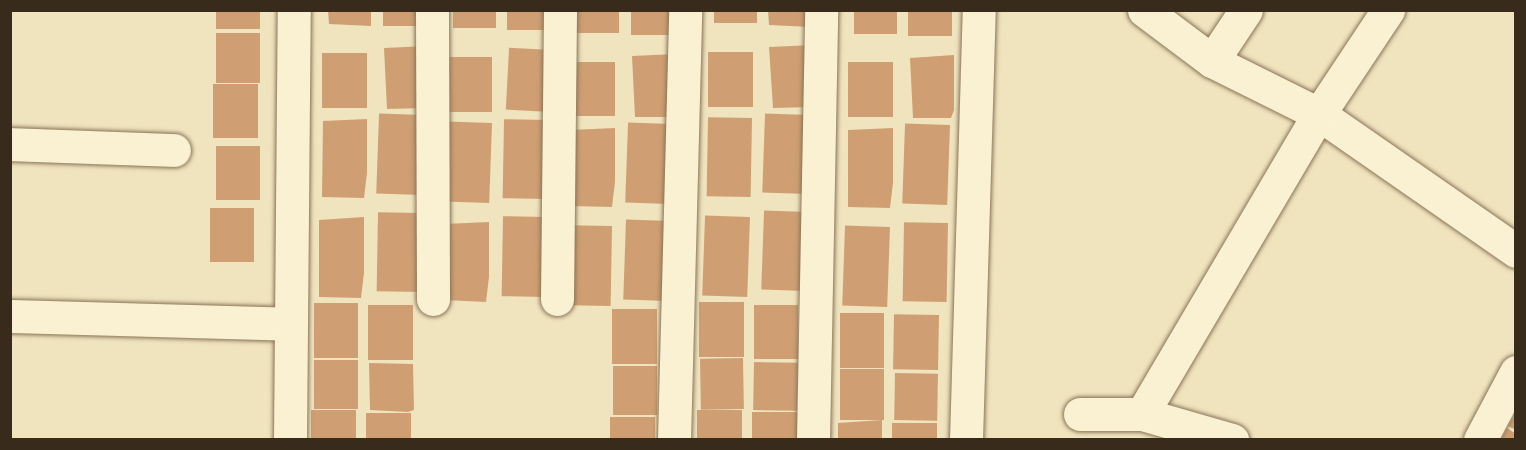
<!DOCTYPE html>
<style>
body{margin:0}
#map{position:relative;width:1526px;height:450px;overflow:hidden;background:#f0e4bf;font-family:"IBM Plex Serif",serif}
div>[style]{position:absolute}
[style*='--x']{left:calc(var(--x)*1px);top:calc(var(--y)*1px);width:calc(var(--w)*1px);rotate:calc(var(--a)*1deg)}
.building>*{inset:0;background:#cf9f73;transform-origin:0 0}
.roads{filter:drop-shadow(0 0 2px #897557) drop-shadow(0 0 2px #897557)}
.minor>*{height:33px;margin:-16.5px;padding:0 16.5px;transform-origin:16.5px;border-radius:16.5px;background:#faf1d3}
span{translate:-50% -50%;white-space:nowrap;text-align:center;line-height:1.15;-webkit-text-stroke:4.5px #f7eecf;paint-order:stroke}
.frame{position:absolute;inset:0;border:12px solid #382b1c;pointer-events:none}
</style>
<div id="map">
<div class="building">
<i style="left:216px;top:10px;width:44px;height:19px"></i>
<i style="clip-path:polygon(328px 10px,371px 10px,371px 26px,329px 24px)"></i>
<i style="left:383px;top:10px;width:43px;height:16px"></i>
<i style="left:453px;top:10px;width:43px;height:18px"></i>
<i style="left:507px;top:10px;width:44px;height:20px"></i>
<i style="left:576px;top:10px;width:43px;height:23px"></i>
<i style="left:631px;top:10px;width:43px;height:25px"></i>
<i style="left:714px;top:10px;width:43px;height:13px"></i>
<i style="clip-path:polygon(768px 10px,812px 10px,811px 27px,769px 25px)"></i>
<i style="left:854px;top:10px;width:43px;height:24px"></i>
<i style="left:908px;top:10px;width:44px;height:26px"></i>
<i style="left:260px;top:33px;width:50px;height:44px;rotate:90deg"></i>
<i style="clip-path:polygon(814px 45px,811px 107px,773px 108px,769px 47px)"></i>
<i style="clip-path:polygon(428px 46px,425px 108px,387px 109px,384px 48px)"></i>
<i style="left:553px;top:50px;width:62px;height:44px;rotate:93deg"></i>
<i style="left:753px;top:52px;width:55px;height:45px;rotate:90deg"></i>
<i style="left:367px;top:53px;width:55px;height:45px;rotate:90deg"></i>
<i style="clip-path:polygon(676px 54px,674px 117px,635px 117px,632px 56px)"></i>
<i style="clip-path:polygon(954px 55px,954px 110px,951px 118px,913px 118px,910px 58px)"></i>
<i style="left:492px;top:57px;width:55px;height:44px;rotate:90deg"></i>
<i style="left:615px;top:62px;width:54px;height:44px;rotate:90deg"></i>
<i style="left:893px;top:62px;width:55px;height:45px;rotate:90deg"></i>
<i style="left:258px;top:84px;width:54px;height:45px;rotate:90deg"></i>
<i style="left:424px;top:115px;width:80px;height:45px;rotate:92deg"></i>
<i style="left:810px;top:115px;width:79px;height:45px;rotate:92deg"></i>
<i style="left:752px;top:118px;width:79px;height:44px;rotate:91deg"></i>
<i style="clip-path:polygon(367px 119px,367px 173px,364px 198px,322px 197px,323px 121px)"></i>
<i style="left:548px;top:120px;width:79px;height:44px;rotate:91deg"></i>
<i style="left:492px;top:123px;width:80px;height:45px;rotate:92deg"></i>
<i style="left:672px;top:124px;width:80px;height:44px;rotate:92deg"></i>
<i style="left:950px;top:125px;width:80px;height:45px;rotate:92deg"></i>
<i style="clip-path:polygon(615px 128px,615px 182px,612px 207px,570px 206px,570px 130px)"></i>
<i style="clip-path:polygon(893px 128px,893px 183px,890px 208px,848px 207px,848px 130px)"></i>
<i style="left:260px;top:146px;width:54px;height:44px;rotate:90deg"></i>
<i style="left:254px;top:208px;width:54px;height:44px;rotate:90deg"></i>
<i style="left:808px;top:212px;width:79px;height:44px;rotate:92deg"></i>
<i style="left:422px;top:213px;width:79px;height:44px;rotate:91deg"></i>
<i style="clip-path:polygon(364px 217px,364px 273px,361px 298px,319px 297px,319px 220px)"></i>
<i style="left:547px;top:217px;width:80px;height:44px;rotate:91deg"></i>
<i style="left:750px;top:217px;width:80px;height:45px;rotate:92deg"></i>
<i style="left:671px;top:221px;width:80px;height:45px;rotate:92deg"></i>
<i style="clip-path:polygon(489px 222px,489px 277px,486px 302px,444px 300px,445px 224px)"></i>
<i style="left:948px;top:223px;width:79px;height:44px;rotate:91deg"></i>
<i style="left:612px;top:226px;width:80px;height:44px;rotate:91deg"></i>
<i style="left:890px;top:227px;width:80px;height:45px;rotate:92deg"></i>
<i style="left:744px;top:302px;width:55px;height:45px;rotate:90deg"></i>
<i style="left:358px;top:303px;width:55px;height:44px;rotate:90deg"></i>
<i style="left:413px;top:305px;width:55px;height:45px;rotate:90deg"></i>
<i style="left:798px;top:305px;width:54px;height:44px;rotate:90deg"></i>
<i style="left:657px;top:309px;width:55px;height:45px;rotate:90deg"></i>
<i style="left:884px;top:313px;width:55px;height:44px;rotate:90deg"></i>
<i style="left:939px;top:315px;width:55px;height:45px;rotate:91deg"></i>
<i style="left:743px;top:358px;width:51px;height:43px;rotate:89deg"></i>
<i style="left:314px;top:360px;width:44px;height:49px"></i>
<i style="left:754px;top:362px;width:44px;height:48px;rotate:1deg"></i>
<i style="clip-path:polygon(369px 363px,413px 364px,414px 410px,408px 412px,370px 410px)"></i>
<i style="left:613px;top:366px;width:44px;height:49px"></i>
<i style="left:884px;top:369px;width:51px;height:44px;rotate:90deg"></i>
<i style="left:895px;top:373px;width:43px;height:47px;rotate:1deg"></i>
<i style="left:356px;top:410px;width:30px;height:45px;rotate:90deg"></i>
<i style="left:742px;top:410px;width:30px;height:45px;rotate:90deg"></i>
<i style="left:797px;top:412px;width:28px;height:45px;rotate:90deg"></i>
<i style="left:411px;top:413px;width:27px;height:45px;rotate:90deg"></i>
<i style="clip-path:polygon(1516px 413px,1516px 430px,1508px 426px)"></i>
<i style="left:655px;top:417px;width:23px;height:45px;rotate:90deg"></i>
<i style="clip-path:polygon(882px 420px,882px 440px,838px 440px,838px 423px)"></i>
<i style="left:937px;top:423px;width:17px;height:45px;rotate:90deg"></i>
<i style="clip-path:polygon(1507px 428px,1516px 434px,1516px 440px,1501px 440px)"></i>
</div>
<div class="roads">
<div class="minor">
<i style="--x:432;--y:10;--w:289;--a:89.8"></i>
<i style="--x:1144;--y:10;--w:85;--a:36.9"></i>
<i style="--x:1212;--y:61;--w:119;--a:26.4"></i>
<i style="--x:1319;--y:114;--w:240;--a:34.8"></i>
<i style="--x:1212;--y:61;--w:61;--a:-56.3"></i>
<i style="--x:10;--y:144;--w:164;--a:2.1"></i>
<i style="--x:557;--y:299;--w:289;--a:-89.4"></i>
<i style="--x:10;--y:316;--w:281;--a:1.6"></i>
<i style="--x:1080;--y:414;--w:62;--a:0"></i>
<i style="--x:1142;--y:414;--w:94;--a:16.1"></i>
<i style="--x:1142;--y:414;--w:348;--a:-59.5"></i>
<i style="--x:1319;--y:114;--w:125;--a:-56.4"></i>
<i style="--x:290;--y:440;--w:430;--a:-89.5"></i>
<i style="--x:674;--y:440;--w:430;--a:-88.5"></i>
<i style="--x:813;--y:440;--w:430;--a:-88.9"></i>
<i style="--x:966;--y:440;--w:430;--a:-88.3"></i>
<i style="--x:1480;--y:440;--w:77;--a:-62.1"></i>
</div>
</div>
<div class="frame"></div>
</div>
